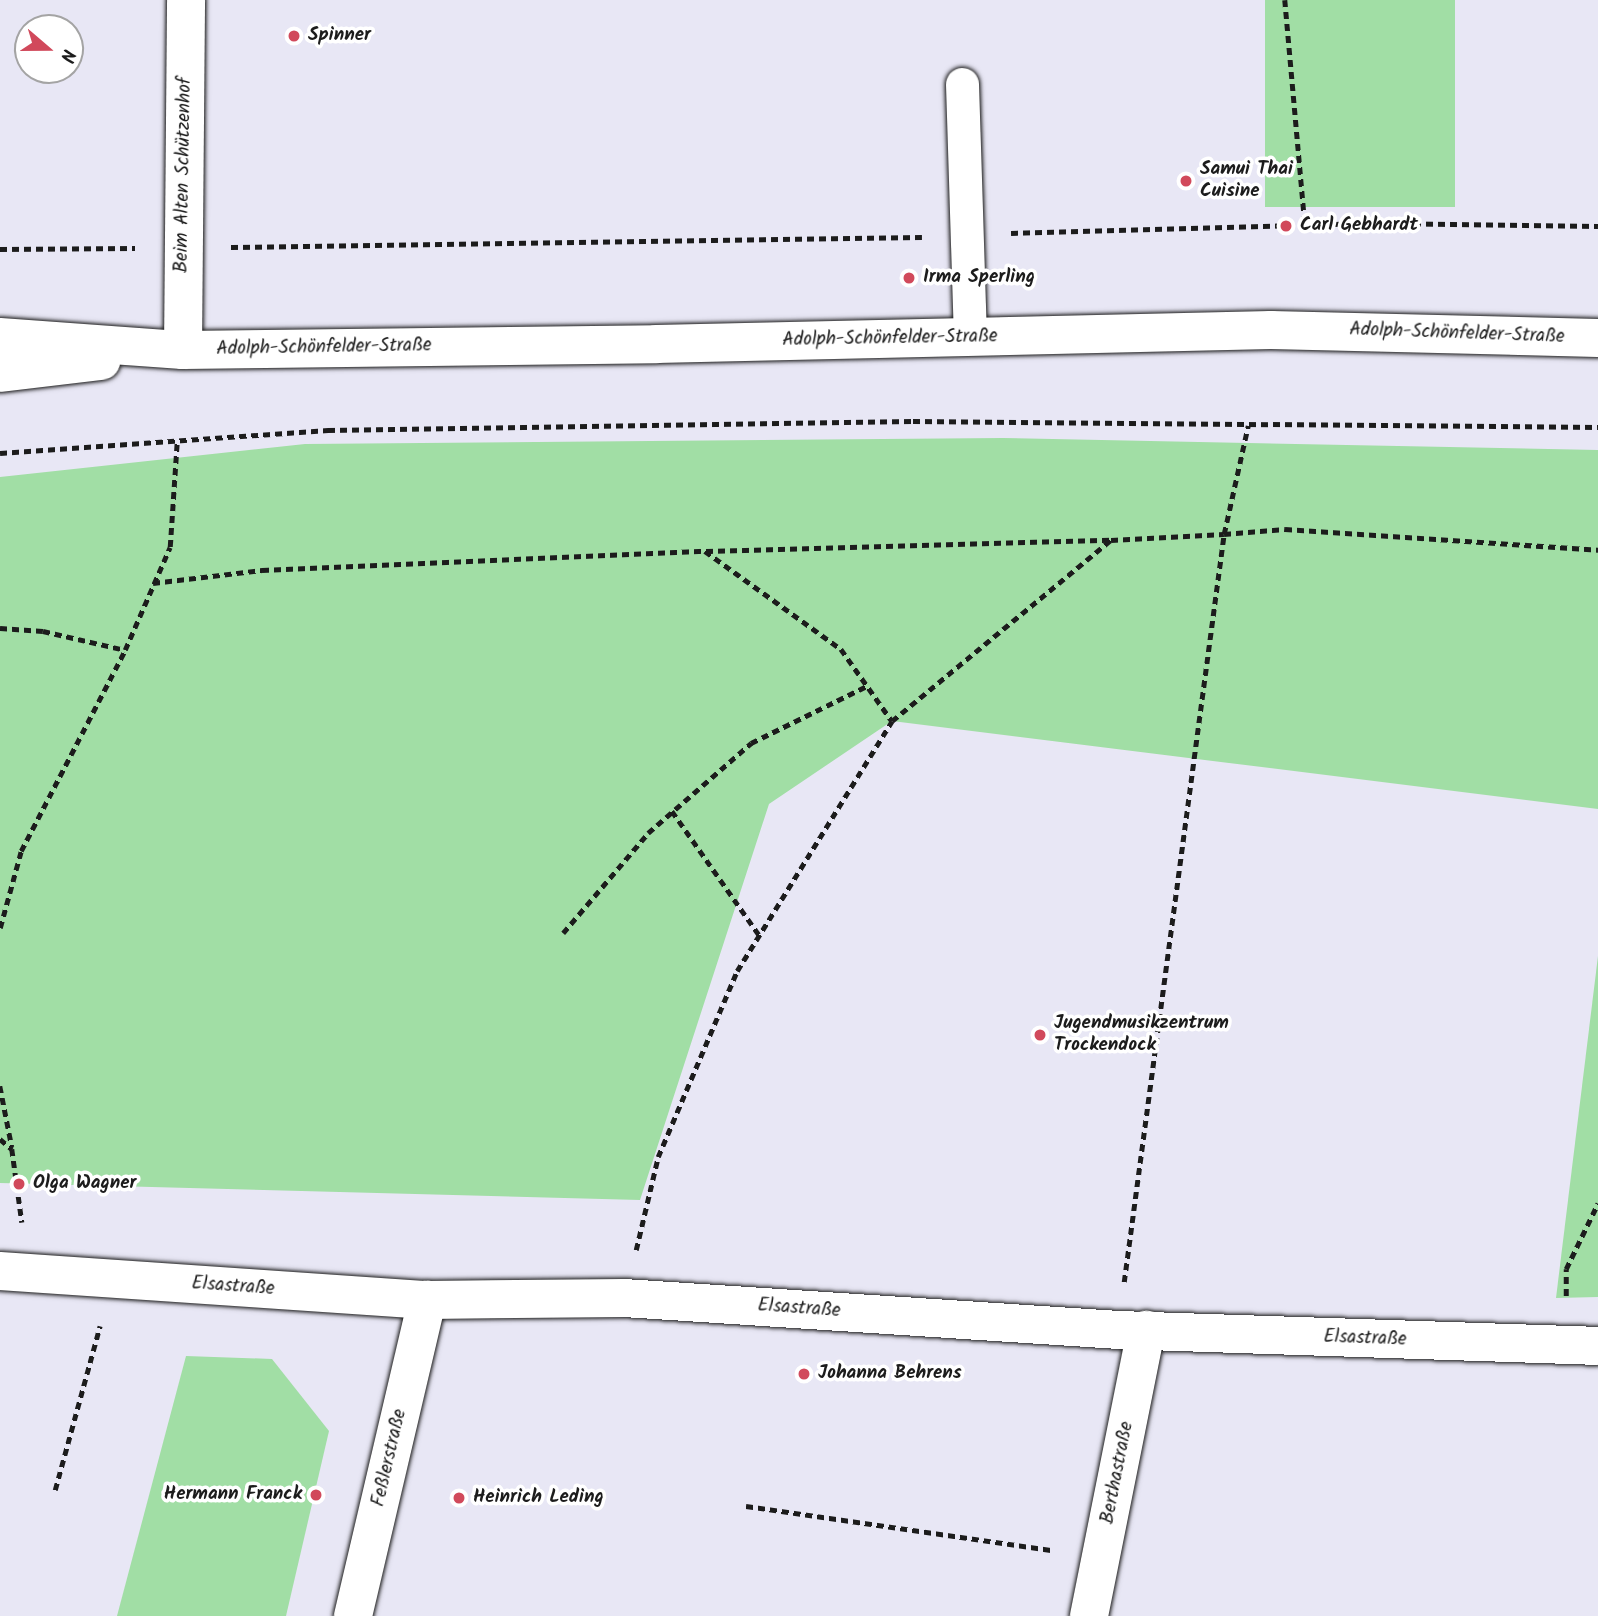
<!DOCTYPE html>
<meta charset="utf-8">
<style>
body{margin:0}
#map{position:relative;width:1598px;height:1616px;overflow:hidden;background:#e8e7f5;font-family:Kalam,sans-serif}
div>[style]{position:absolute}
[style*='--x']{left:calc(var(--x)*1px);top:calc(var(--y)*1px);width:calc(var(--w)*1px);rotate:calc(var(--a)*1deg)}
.green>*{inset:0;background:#a1dea5;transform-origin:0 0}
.path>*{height:4.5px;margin-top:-2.25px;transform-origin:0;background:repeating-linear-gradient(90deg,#1c1c1c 0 7px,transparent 0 12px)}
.roads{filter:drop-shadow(0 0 2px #1c1c1c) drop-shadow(0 0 2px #1c1c1c)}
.service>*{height:33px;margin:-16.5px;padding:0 16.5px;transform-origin:16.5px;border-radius:16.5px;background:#fff}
.minor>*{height:38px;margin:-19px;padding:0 19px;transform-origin:19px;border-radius:19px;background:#fff}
.secondary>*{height:38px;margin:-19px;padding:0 19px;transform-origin:19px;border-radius:19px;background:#fff}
.dots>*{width:19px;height:19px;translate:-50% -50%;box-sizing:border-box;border:4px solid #fff;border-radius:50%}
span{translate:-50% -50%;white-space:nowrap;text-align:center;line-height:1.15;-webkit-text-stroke:7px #fff;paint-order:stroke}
.poi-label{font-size:19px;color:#1c1c1c;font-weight:700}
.left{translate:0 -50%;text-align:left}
.right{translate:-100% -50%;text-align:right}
.street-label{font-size:19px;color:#1c1c1c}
.north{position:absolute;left:14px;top:14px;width:70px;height:70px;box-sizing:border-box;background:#fff;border:2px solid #a4a4a4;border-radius:50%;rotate:110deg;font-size:19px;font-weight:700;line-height:28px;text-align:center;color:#1c1c1c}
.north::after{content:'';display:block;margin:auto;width:24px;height:32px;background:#d1495b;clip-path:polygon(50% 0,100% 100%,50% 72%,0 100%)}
</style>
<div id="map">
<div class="green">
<i style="left:1265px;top:0;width:190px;height:207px"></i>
<i style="clip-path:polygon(1003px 438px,1598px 450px,1598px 809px,892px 721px,769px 804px,640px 1200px,0 1183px,0 477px,305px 444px)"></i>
<i style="clip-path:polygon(1598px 956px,1598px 1297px,1556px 1298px)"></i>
<i style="clip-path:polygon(186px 1356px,272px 1359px,329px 1431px,286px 1616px,117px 1616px)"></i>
</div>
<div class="path">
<i style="--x:1285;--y:0;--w:226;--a:84.9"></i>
<i style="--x:1011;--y:233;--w:367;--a:-1.6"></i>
<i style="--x:1378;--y:223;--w:220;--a:0.8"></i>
<i style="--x:231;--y:247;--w:691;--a:-0.83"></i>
<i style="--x:0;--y:249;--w:135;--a:-0.4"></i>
<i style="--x:0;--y:453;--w:329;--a:-4"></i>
<i style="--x:328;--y:430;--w:585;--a:-0.88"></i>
<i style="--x:913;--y:421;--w:685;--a:0.5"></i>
<i style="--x:706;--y:551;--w:405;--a:-1.6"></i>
<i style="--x:1111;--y:540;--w:113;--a:-3"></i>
<i style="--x:1224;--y:534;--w:111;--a:-77.5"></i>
<i style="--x:153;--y:583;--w:110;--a:-6.8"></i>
<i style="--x:262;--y:570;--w:443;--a:-2.5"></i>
<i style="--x:705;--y:551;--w:168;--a:35.8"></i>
<i style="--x:841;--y:649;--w:88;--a:54.7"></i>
<i style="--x:0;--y:628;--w:43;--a:4"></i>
<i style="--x:43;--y:631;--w:84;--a:13"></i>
<i style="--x:672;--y:811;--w:151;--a:54.9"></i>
<i style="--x:0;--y:928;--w:80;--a:-74.7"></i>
<i style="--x:21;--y:851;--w:226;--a:-62.6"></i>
<i style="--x:125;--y:650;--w:112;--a:-66.4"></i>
<i style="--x:170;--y:547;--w:106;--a:-86.2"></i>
<i style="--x:563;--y:933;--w:131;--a:-49.6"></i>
<i style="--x:648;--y:833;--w:137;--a:-41.1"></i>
<i style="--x:751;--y:743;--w:129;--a:-26.2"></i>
<i style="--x:0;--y:1086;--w:62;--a:78.9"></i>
<i style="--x:0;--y:1139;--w:16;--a:40"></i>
<i style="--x:12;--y:1149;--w:74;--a:82.2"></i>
<i style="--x:636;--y:1250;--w:96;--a:-76.7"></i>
<i style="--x:658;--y:1157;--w:202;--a:-67"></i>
<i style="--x:737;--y:971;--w:294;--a:-58.2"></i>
<i style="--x:892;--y:721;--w:284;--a:-39.6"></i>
<i style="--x:1124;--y:1282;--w:755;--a:-82.39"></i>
<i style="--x:1224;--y:534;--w:61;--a:-4.7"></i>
<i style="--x:1285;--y:529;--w:314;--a:3.8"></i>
<i style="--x:1566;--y:1296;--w:27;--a:-90"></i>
<i style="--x:1566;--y:1269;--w:73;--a:-64.1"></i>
<i style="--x:55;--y:1490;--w:170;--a:-74.7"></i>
<i style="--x:746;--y:1506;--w:308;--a:8.2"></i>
</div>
<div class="roads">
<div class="service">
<i style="--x:962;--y:84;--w:253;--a:88.2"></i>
</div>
<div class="minor">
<i style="--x:183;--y:350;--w:350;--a:-89.5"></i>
<i style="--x:0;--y:1271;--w:428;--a:3.9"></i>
<i style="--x:427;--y:1300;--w:197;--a:-0.6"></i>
<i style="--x:624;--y:1298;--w:495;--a:3.7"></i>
<i style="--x:1118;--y:1330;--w:480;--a:1.9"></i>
<i style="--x:353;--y:1616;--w:325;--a:-76.8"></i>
<i style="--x:1089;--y:1616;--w:292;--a:-78.7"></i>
</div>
<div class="secondary">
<i style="--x:0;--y:337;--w:183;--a:4.1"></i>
<i style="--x:183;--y:350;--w:473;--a:-0.7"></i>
<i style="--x:656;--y:344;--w:615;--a:-1.3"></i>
<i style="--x:1271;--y:330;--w:327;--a:1.4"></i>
<i style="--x:0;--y:373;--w:102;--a:-6.8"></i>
</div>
</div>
<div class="dots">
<i style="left:294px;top:36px;background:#d1495b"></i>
<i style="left:1186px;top:181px;background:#d1495b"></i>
<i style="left:1286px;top:226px;background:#d1495b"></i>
<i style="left:909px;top:278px;background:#d1495b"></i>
<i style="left:1040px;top:1035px;background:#d1495b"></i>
<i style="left:19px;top:1184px;background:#d1495b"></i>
<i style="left:804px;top:1374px;background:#d1495b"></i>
<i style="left:316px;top:1495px;background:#d1495b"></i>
<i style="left:459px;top:1498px;background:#d1495b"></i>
</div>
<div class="poi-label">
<span class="left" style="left:308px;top:36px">Spinner</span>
<span class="left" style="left:1200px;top:181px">Samui Thai<br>Cuisine</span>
<span class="left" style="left:1300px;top:226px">Carl Gebhardt</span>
<span class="left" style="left:923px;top:278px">Irma Sperling</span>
<span class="left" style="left:1054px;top:1035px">Jugendmusikzentrum<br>Trockendock</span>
<span class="left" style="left:33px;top:1184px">Olga Wagner</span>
<span class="left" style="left:818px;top:1374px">Johanna Behrens</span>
<span class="right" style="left:302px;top:1495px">Hermann Franck</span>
<span class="left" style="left:473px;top:1498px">Heinrich Leding</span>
</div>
<div class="street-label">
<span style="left:184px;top:175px;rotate:-89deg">Beim Alten Schützenhof</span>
<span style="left:1457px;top:334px;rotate:2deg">Adolph-Schönfelder-Straße</span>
<span style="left:890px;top:339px;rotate:-1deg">Adolph-Schönfelder-Straße</span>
<span style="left:324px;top:348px;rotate:-1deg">Adolph-Schönfelder-Straße</span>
<span style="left:233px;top:1287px;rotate:4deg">Elsastraße</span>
<span style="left:799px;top:1309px;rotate:4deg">Elsastraße</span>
<span style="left:1365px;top:1339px;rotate:2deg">Elsastraße</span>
<span style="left:390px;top:1458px;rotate:-77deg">Feßlerstraße</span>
<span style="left:1118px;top:1473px;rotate:-79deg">Berthastraße</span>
</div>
<div class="north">N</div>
</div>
